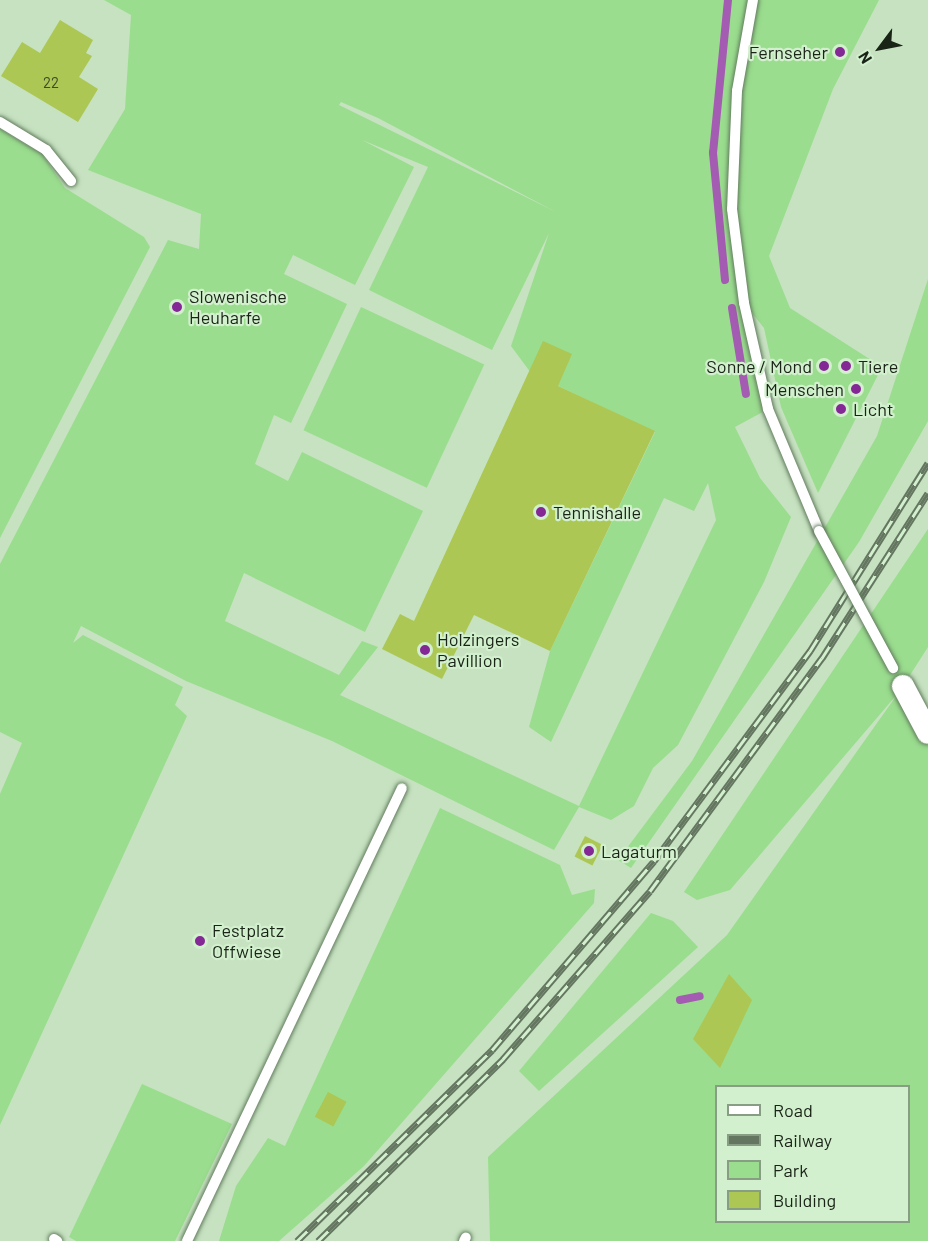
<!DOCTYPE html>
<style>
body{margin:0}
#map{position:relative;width:928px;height:1241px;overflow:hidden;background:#c6e2c0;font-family:Barlow,sans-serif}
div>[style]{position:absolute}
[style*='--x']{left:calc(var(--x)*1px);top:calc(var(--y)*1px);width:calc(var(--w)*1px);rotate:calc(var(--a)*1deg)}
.green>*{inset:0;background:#9add8e;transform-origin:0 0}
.stream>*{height:8px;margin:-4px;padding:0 4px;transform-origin:4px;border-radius:4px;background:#a35cb1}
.building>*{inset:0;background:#acc753;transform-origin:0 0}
.roads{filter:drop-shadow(0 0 2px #627c5e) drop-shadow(0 0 2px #627c5e)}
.lane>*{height:10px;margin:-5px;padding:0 5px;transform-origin:5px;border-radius:5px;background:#fff}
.street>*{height:22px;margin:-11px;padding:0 11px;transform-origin:11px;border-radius:11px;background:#fff}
.rail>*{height:7px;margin-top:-3.5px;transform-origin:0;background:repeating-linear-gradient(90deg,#d2f0cd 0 14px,#647660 0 28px);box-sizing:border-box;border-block:2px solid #647660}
.bridges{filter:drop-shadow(0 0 2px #627c5e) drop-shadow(0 0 2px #627c5e)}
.lane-bridge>*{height:10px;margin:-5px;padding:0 5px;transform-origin:5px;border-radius:5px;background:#fff}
.dots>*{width:16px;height:16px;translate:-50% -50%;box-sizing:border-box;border:3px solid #d2f0cd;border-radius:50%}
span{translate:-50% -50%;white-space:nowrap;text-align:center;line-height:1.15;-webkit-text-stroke:4.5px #d2f0cd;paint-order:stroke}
.number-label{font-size:15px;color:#3e4d26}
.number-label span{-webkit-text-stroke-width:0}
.poi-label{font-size:18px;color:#192417}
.right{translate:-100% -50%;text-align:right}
.left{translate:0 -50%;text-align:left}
.legend{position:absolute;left:715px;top:1085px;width:195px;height:138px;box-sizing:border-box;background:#d2f0cd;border:2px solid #889e84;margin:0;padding:8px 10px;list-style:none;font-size:18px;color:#192417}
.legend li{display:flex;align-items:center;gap:12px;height:30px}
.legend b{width:30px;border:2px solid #889e84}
.north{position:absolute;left:850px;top:18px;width:60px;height:60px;-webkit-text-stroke:4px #d2f0cd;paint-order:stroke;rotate:238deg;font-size:16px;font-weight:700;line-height:24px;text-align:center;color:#192417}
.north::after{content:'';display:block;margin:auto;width:21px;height:27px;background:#192417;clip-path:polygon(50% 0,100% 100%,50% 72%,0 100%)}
</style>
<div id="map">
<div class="green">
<i style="clip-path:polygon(evenodd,104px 0,879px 0,833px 89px,769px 256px,790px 308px,882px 367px,818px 493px,781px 407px,764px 328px,745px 304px,768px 409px,735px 427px,760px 478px,791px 517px,764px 582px,678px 745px,653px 768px,634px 806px,611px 820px,579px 807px,554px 850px,332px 741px,186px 681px,81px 626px,73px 643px,83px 635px,183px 687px,175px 705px,187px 716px,0 1125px,0 794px,22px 743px,0 732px,0 564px,168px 240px,199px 249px,201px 214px,88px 170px,125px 109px,131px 15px,104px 0,341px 102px,378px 118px,556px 212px,339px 105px,341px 102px,104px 0,362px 140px,428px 167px,369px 290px,492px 350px,549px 233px,511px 346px,531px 373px,655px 432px,550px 651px,529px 727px,551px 742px,664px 498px,694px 511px,708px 483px,716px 520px,579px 806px,340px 695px,378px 647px,362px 641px,339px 675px,225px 621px,244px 573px,365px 632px,423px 511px,302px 452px,288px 481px,255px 464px,274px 415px,291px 423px,347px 304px,284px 274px,293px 255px,355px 285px,414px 167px,362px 140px)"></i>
<i style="clip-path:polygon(0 129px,42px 154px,65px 188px,144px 237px,150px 247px,0 538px)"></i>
<i style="clip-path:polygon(928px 279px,928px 421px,859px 542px,631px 868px,618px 860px,692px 761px,877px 436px)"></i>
<i style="left:361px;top:307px;width:136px;height:136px;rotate:25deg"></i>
<i style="clip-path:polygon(evenodd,928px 529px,928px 647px,903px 686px,928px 716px,928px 1241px,490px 1241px,488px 1157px,727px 935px,899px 692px,730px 890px,697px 900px,684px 892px,928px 529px,716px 1086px,908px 1086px,908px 1222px,716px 1222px,716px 1086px)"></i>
<i style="clip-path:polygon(440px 808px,560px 865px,572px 895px,595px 889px,594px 903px,364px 1166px,279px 1241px,219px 1241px,236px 1186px,268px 1138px,285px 1146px)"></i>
<i style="clip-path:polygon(651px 913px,673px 921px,698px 947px,539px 1091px,519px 1071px)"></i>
<i style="clip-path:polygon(142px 1084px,232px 1124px,175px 1241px,76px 1241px,69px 1237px)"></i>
</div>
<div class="stream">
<i style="--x:725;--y:280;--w:128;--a:-95.4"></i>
<i style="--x:713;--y:153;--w:154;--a:-84.4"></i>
<i style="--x:732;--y:308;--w:87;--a:80.8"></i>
<i style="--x:680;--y:1000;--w:20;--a:-11"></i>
</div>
<div class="building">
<i style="clip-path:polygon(60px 20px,93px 40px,86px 53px,92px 56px,79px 77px,98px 89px,78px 122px,1px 76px,22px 42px,40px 53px)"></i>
<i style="clip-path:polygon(543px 341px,572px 354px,558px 386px,655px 431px,550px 651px,474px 615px,442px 679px,382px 649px,400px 614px,414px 621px)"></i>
<i style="left:585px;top:836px;width:20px;height:23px;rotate:27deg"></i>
<i style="clip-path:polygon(729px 974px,752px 1000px,720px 1068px,693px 1039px)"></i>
<i style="left:328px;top:1092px;width:21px;height:28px;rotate:28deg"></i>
</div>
<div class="roads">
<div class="lane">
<i style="--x:753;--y:0;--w:92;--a:100"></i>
<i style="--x:737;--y:91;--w:118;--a:92.4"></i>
<i style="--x:732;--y:209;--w:95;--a:82.7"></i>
<i style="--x:744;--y:303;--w:109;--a:77.2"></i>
<i style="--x:768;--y:409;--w:132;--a:67.3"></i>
<i style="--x:0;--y:122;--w:54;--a:31.3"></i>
<i style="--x:46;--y:150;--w:40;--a:51"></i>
<i style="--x:54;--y:1239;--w:4;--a:34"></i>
<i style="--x:187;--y:1241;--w:501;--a:-64.61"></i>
<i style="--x:464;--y:1241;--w:4;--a:-63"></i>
</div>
<div class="street">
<i style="--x:903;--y:686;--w:53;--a:62"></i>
</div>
</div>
<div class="rail">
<i style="--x:297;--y:1241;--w:273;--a:-44.4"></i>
<i style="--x:492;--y:1050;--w:249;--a:-49.4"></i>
<i style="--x:654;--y:861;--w:262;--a:-53.4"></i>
<i style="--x:810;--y:651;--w:222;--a:-57.9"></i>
<i style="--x:318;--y:1241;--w:260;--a:-44.5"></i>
<i style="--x:503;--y:1059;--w:223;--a:-48.8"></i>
<i style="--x:650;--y:891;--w:290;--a:-53.6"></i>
<i style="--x:822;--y:658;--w:196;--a:-57.3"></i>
</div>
<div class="bridges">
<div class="lane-bridge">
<i style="--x:819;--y:531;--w:156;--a:61.6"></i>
</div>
</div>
<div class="dots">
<i style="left:840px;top:52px;background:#832895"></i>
<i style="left:177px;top:307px;background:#832895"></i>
<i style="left:824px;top:366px;background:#832895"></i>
<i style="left:846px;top:366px;background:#832895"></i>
<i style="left:856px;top:389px;background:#832895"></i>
<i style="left:841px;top:409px;background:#832895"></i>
<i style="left:541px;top:512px;background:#832895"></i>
<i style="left:425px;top:650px;background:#832895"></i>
<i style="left:589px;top:851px;background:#832895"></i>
<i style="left:200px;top:941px;background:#832895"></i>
</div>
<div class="number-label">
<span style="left:51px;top:83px">22</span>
</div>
<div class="poi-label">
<span class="right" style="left:828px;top:52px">Fernseher</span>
<span class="left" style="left:189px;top:307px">Slowenische<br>Heuharfe</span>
<span class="right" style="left:812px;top:366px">Sonne / Mond</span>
<span class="left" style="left:858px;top:366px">Tiere</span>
<span class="right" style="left:844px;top:389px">Menschen</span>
<span class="left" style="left:853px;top:409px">Licht</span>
<span class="left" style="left:553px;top:512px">Tennishalle</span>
<span class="left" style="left:437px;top:650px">Holzingers<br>Pavillion</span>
<span class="left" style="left:601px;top:851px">Lagaturm</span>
<span class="left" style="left:212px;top:941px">Festplatz<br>Offwiese</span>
</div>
<ul class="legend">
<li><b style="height:8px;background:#fff"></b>Road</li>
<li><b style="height:8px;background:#647660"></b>Railway</li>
<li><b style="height:16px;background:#9add8e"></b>Park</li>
<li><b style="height:16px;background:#acc753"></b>Building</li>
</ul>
<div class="north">N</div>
</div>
